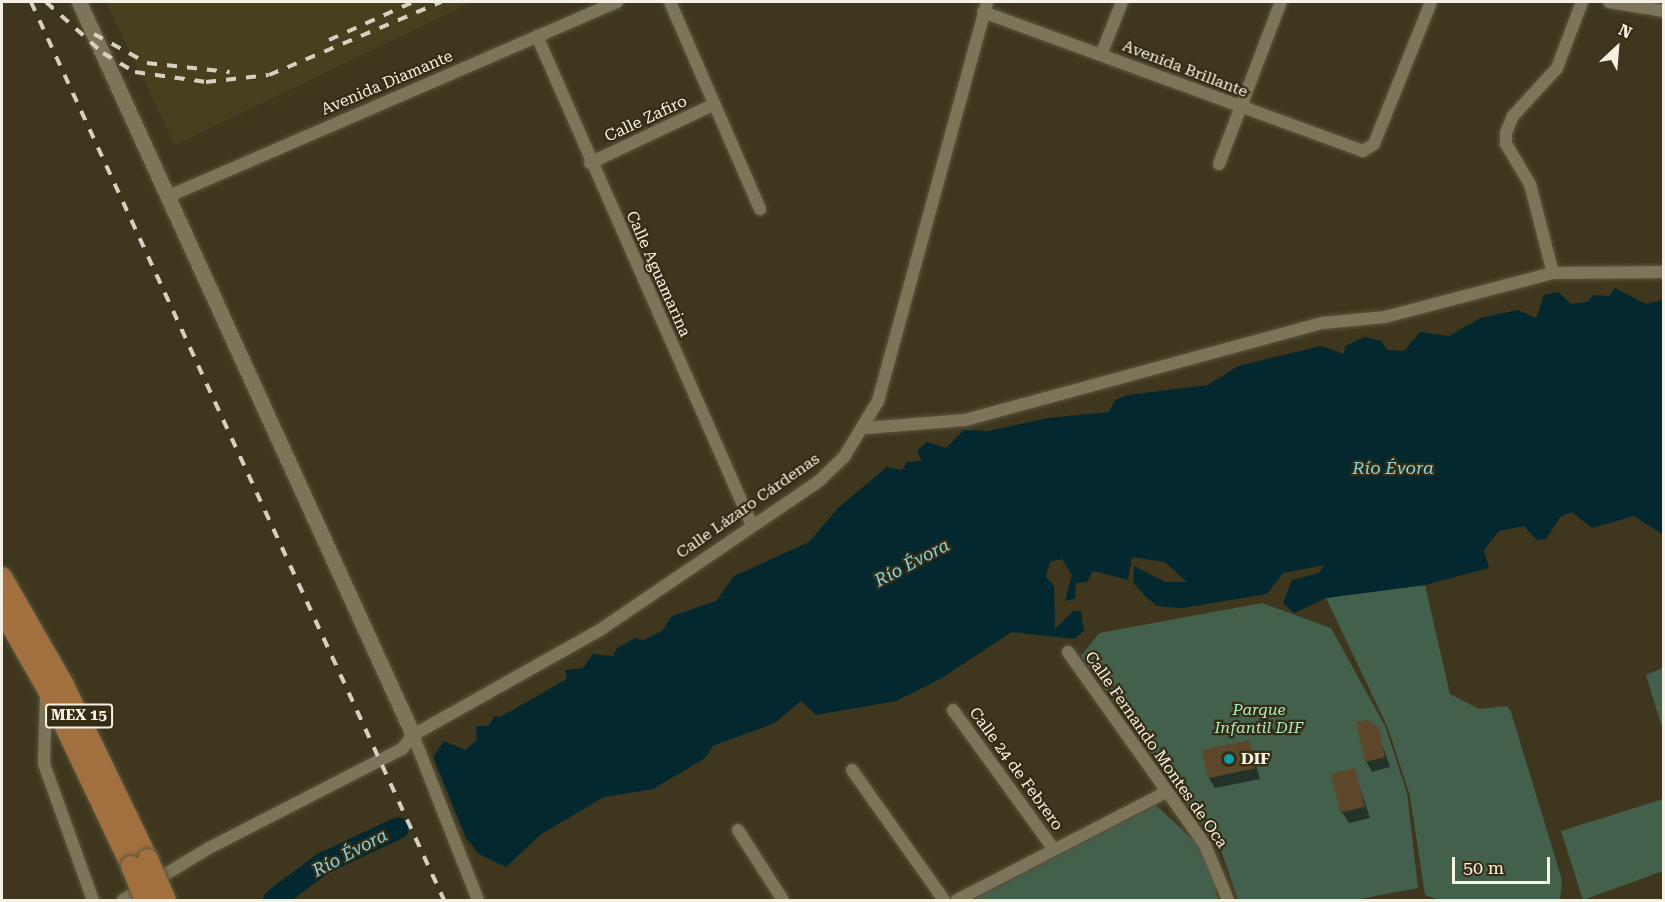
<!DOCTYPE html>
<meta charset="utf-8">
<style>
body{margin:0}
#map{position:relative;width:1665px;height:902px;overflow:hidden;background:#3e371e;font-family:"Roboto Serif",serif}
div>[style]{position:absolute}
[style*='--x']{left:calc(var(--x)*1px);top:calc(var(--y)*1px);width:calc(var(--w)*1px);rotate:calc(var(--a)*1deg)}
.built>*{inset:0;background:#483f1e}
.green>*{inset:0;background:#43604d}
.water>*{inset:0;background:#03282f}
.shadow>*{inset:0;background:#0007}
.river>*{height:22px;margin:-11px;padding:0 11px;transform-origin:11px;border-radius:11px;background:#03282f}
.building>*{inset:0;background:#5d472a;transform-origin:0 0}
.roads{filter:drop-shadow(0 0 2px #5b553f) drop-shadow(0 0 2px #5b553f)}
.minor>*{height:12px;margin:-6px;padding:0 6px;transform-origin:6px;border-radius:6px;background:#7c755a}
.tertiary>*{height:15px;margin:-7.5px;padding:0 7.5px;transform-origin:7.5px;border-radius:7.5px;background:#7c755a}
.primary>*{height:20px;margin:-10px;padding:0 10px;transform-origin:10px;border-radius:10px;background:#a1703e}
.rail>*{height:4px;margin-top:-2px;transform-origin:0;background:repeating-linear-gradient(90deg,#d5d1c0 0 10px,transparent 0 20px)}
.bridges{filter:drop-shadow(0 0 2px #5b553f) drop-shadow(0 0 2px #5b553f)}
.primary-bridge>*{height:20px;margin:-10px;padding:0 10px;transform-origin:10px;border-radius:10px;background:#a1703e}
.dots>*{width:16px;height:16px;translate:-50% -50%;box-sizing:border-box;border:3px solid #342d14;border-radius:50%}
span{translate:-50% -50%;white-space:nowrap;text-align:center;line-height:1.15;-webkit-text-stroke:4.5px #342d14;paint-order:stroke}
.shield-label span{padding:2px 4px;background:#342d14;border:2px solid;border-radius:4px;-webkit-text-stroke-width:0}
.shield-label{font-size:15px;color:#f6f2e3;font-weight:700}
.street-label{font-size:16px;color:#f6f2e3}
.park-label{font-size:16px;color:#adeac2;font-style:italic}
.poi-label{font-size:16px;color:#f6f2e3;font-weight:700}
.left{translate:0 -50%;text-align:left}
.water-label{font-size:18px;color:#83d4e4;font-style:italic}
.frame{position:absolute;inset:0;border:3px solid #f6f2e3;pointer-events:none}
.north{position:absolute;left:1587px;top:18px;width:60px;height:60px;-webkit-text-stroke:4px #342d14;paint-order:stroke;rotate:26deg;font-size:16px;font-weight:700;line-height:24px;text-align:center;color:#f6f2e3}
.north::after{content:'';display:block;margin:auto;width:21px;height:27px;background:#f6f2e3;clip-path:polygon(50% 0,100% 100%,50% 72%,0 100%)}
.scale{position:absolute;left:1452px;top:857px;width:98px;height:27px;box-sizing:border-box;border:3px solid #f6f2e3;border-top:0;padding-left:8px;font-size:18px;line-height:21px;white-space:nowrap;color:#f6f2e3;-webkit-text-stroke:4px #342d14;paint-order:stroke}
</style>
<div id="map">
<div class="built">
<i style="clip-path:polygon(106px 2px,472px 2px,175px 145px)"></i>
</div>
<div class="green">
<i style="clip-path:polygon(1425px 585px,1450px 694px,1479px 709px,1507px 706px,1511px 712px,1562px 880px,1560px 900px,1440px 900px,1425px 895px,1410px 796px,1388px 728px,1326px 598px)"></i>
<i style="clip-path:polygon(1262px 603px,1331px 628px,1385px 726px,1407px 793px,1418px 888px,1354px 900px,1238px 900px,1221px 850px,1081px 656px,1099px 633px)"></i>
<i style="clip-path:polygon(1663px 668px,1663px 731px,1646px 675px)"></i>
<i style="clip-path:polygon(1663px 799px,1663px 871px,1583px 900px,1561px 831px)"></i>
<i style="clip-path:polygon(1156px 805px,1208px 854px,1218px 900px,972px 900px)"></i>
</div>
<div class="water">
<i style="clip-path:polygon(1615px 288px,1646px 304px,1663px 300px,1663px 535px,1634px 516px,1592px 528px,1572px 512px,1561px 516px,1546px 539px,1537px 540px,1524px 526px,1499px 531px,1484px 550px,1489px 568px,1425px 585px,1326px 598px,1294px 613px,1283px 603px,1292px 580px,1319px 573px,1324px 565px,1283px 573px,1267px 594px,1182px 608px,1157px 606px,1145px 596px,1133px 582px,1134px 566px,1165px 582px,1187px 582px,1165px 562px,1132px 557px,1128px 580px,1093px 571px,1087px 582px,1076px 583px,1075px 599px,1065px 601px,1072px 575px,1062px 559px,1050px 562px,1046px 577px,1054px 586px,1055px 629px,1073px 611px,1081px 611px,1084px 631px,1074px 639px,1012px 632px,940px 679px,896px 701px,816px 715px,801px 701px,775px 723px,713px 746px,704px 759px,653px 789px,604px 797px,540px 835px,506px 867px,479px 854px,466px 838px,433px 757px,444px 741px,465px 750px,477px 740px,476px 726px,488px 726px,495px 716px,500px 717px,567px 679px,565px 670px,583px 668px,593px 654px,613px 656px,617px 648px,635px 638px,644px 640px,663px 630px,672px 616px,716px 601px,734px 576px,809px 542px,839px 507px,887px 467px,902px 470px,907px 462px,922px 461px,917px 451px,927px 442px,946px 448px,964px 430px,989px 431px,1048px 418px,1109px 412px,1115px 400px,1128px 395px,1208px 385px,1238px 366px,1321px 346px,1344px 354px,1345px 346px,1365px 337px,1381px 341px,1387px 350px,1404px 351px,1420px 332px,1449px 336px,1480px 318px,1518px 310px,1536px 318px,1544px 295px,1558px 292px,1571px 304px,1588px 302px,1593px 295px,1609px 296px)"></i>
</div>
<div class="shadow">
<i style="clip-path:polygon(1377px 729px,1390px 767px,1372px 772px,1366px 761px)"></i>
<i style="clip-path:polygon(1249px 742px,1260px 779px,1215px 788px,1209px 778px)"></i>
<i style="clip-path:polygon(1354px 770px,1370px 818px,1349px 823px,1342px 812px)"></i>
</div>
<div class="river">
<i style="--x:274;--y:900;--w:60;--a:-36.9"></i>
<i style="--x:322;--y:864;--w:84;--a:-25.3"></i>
</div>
<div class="building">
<i style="clip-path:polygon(1369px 720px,1379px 728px,1385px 757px,1365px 762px,1356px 722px)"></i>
<i style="left:1249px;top:740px;width:29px;height:48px;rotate:78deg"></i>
<i style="left:1355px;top:768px;width:40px;height:25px;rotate:76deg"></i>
</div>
<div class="roads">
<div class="minor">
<i style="--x:670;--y:2;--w:226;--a:66.5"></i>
<i style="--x:1609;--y:2;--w:56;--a:9.3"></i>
<i style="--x:983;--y:12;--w:405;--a:20.1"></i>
<i style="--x:1363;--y:151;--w:13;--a:-32"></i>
<i style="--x:1374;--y:144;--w:153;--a:-68.1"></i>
<i style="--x:537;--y:36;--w:532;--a:66.28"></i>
<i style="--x:1101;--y:55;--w:57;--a:-68.4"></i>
<i style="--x:590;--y:163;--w:138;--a:-25.3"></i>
<i style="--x:1219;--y:164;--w:173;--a:-69.1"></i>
<i style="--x:171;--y:195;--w:486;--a:-23.4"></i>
<i style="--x:1553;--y:273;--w:92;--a:-104.5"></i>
<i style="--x:1530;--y:184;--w:47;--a:-121"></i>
<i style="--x:1506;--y:144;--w:11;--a:-90"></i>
<i style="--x:1506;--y:133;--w:18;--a:-68"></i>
<i style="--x:1513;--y:116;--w:65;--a:-47.5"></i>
<i style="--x:1557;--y:68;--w:71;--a:-69.3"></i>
<i style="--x:866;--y:428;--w:99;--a:-4.6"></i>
<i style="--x:965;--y:420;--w:371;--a:-15.2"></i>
<i style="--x:1323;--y:323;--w:62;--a:-5.5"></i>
<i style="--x:1385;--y:317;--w:174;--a:-14.7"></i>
<i style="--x:1553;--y:273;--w:111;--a:-0.5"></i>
<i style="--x:1068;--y:652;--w:237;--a:54.6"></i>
<i style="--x:1205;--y:845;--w:60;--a:67.3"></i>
<i style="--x:46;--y:692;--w:72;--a:91.6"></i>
<i style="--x:44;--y:764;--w:145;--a:70.2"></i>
<i style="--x:953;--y:710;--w:170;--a:54.1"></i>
<i style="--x:413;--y:735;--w:177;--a:68.5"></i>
<i style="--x:852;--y:770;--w:159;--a:54.7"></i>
<i style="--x:738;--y:830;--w:83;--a:57.3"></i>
<i style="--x:123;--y:900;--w:100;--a:-31.2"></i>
<i style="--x:209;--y:848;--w:217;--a:-27.2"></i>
<i style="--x:402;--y:749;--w:18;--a:-52"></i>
<i style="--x:413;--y:735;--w:214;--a:-29.3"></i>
<i style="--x:600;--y:630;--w:265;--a:-34.2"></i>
<i style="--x:819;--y:481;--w:35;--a:-44"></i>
<i style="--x:844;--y:457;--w:66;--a:-58.7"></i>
<i style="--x:878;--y:401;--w:414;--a:-74.7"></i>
<i style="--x:957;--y:900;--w:235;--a:-27.3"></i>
</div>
<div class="tertiary">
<i style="--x:79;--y:2;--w:806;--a:65.5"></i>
</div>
<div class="primary">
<i style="--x:2;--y:577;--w:125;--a:60.1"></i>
<i style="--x:64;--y:685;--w:193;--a:64.2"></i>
<i style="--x:2;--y:610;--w:89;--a:60.3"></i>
<i style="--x:46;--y:687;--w:198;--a:64.6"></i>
</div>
</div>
<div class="rail">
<i style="--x:31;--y:2;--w:988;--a:65.3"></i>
<i style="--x:46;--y:2;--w:76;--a:41.8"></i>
<i style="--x:103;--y:53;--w:37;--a:31"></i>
<i style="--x:135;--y:72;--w:72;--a:8"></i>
<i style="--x:206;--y:82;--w:63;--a:-6.3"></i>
<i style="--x:269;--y:75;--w:187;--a:-23"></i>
<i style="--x:94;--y:34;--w:60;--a:28.7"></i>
<i style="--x:147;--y:63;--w:83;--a:6.2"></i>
<i style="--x:329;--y:40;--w:92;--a:-24.3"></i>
</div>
<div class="bridges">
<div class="primary-bridge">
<i style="--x:148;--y:859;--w:45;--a:66.3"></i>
<i style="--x:131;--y:866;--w:37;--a:68"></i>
</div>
</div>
<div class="dots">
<i style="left:1229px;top:759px;background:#0f9aa8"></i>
</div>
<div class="shield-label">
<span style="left:79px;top:716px">MEX 15</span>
</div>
<div class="street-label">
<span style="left:1185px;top:69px;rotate:21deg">Avenida Brillante</span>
<span style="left:387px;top:83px;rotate:-23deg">Avenida Diamante</span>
<span style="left:646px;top:119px;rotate:-25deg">Calle Zafiro</span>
<span style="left:658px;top:274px;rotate:66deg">Calle Aguamarina</span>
<span style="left:748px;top:506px;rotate:-35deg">Calle Lázaro Cárdenas</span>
<span style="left:1156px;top:750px;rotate:55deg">Calle Fernando Montes de Oca</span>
<span style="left:1016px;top:769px;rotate:54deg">Calle 24 de Febrero</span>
</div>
<div class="park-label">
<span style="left:1259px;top:719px">Parque<br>Infantil DIF</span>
</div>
<div class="poi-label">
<span class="left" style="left:1241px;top:759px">DIF</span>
</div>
<div class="water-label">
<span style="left:1393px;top:468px">Río Évora</span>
<span style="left:912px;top:563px;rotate:-28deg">Río Évora</span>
<span style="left:350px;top:853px;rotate:-28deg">Río Évora</span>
</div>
<div class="frame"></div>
<div class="north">N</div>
<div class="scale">50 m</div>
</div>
